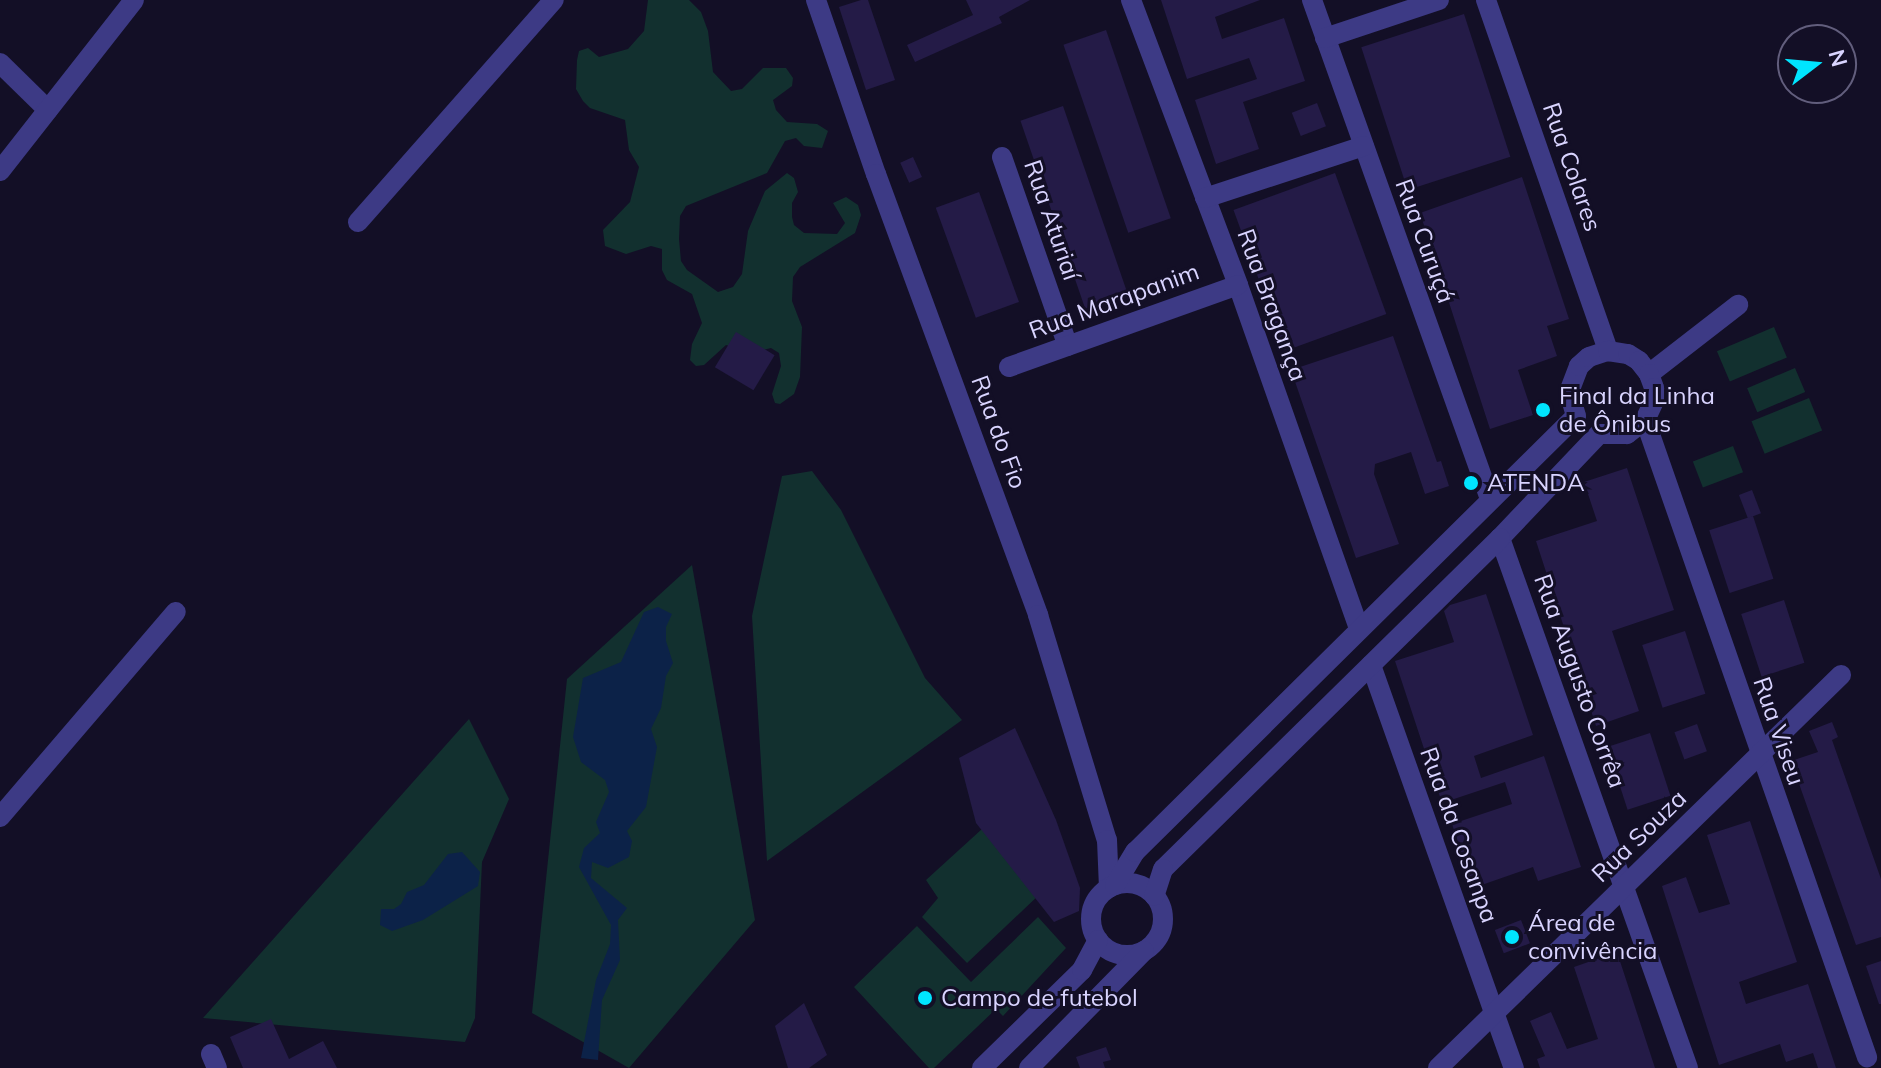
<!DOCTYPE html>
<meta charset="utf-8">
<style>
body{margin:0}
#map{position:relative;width:1881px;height:1068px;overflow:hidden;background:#130f26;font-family:Mulish,sans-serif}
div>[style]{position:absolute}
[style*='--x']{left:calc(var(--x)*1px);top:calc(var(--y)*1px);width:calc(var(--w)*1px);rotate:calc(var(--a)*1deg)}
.green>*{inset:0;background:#12302f;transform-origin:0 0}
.water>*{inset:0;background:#0c2248}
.building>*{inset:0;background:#241b47;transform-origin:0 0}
.minor>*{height:20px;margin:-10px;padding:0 10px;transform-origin:10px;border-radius:10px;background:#3d3a85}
.minor>.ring{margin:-10px;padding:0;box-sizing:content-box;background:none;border:20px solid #3d3a85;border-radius:50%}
.dots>*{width:22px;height:22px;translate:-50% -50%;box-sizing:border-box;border:4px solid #130f26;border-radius:50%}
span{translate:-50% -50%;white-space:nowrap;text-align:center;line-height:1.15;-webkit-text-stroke:6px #130f26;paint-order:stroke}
.street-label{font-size:24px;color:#d9d4ff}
.poi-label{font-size:24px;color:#d9d4ff}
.left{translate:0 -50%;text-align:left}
.north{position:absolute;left:1777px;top:24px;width:80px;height:80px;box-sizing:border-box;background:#130f26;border:2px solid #625e7d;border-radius:50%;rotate:74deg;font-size:22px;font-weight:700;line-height:32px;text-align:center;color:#d9d4ff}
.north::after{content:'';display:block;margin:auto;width:28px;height:36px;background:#00e5ff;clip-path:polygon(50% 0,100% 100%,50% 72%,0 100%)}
</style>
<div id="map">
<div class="green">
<i style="clip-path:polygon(648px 0,689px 0,701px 12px,708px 31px,713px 72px,731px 91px,742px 89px,763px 68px,786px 68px,793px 78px,792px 86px,773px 100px,776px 110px,787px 122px,817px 124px,828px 131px,822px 148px,804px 146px,796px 138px,785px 141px,767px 173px,686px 206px,680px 216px,679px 239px,681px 261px,687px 270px,718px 292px,733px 287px,742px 274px,748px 231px,765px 191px,787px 173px,794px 178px,798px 192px,792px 203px,792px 217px,794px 225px,804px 233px,837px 234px,845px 223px,833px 203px,846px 197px,858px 205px,861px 215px,855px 233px,800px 267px,793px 277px,792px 301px,802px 327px,800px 377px,794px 394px,780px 404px,775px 403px,772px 394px,781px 366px,779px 353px,771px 348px,751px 353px,726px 345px,704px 365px,696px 366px,690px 360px,692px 344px,702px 323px,692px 294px,667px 280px,662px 270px,662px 249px,651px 246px,626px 254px,605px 246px,603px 230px,630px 202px,639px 167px,629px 150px,625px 120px,590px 108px,583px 101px,576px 89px,577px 60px,579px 51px,588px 48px,599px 57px,628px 49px,644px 31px)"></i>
<i style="left:1774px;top:327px;width:33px;height:62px;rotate:67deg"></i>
<i style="left:1795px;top:368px;width:26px;height:52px;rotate:67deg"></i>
<i style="left:1809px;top:398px;width:35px;height:62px;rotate:68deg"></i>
<i style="left:1733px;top:446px;width:28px;height:43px;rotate:69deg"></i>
<i style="clip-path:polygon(812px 471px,841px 510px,925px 678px,962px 720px,767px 861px,752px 616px,782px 476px)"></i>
<i style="clip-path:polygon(692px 565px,755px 920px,629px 1068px,532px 1013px,567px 679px)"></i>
<i style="clip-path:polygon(469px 719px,509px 799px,482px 862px,475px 1018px,465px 1042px,203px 1018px)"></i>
<i style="clip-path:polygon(982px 829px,1041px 893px,967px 963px,922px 917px,938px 898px,926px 880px)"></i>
<i style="clip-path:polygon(1038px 917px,1066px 948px,1003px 1016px,996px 1009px,934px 1068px,929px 1068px,854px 987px,917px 926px,971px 982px)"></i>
</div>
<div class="water">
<i style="clip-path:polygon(658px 607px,672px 614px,666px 627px,666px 641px,673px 663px,666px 676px,661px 708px,651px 729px,657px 747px,646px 807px,627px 831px,632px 841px,629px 857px,608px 868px,592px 862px,591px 878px,627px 908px,618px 920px,620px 960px,602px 1000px,598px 1060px,581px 1058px,596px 980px,610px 944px,611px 925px,579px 867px,584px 848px,600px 833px,596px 822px,609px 792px,605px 780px,581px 762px,573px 737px,583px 678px,621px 662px,644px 612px)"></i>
<i style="clip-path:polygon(462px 852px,480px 872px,478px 886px,423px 920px,392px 931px,380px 925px,381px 909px,394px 909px,401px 904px,407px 892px,424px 885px,448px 854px)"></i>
</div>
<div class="building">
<i style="clip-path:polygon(861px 0,868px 0,895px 80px,866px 90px,839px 7px)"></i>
<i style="clip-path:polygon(966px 0,1030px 0,999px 17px,1002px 23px,915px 62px,907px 45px,973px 15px)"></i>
<i style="clip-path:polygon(1161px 0,1260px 0,1215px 17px,1222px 39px,1284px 18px,1305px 81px,1243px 102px,1259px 149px,1216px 164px,1195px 100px,1257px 79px,1249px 58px,1187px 79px)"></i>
<i style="left:1464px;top:14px;width:150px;height:108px;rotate:72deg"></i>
<i style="left:1106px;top:30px;width:199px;height:45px;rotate:71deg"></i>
<i style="left:1317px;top:103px;width:25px;height:27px;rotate:69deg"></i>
<i style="left:1063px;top:106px;width:199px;height:45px;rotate:71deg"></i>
<i style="left:913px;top:157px;width:22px;height:14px;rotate:66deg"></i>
<i style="left:1335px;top:173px;width:150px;height:108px;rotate:70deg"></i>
<i style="clip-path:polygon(1522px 177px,1569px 319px,1547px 326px,1557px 356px,1518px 370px,1533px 415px,1490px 429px,1420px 213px)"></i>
<i style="left:979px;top:192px;width:117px;height:46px;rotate:70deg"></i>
<i style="left:736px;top:332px;width:45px;height:41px;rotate:31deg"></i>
<i style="clip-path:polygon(1393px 336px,1437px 462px,1441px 461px,1449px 486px,1425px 494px,1411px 452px,1375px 464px,1374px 474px,1399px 544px,1356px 558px,1291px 370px)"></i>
<i style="clip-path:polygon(1627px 468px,1674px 610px,1612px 631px,1639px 711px,1596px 726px,1536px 541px,1597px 521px,1584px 482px)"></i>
<i style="left:1752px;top:490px;width:25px;height:14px;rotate:69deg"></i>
<i style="left:1753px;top:516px;width:66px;height:46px;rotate:72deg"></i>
<i style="clip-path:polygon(1486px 594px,1533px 735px,1474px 756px,1481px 778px,1544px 756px,1581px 867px,1538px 881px,1533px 867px,1473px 888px,1452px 824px,1512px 804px,1505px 782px,1442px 803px,1395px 661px,1454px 642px,1444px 611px,1450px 605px)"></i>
<i style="left:1784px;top:600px;width:66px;height:45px;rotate:72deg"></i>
<i style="left:1685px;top:631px;width:66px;height:45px;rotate:72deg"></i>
<i style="clip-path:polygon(1832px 722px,1838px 737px,1832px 740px,1881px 879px,1881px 937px,1856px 945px,1791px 761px,1818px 752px,1809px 731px)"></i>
<i style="left:1697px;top:724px;width:29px;height:24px;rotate:70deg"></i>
<i style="clip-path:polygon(1015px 728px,1056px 820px,1080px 888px,1079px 911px,1054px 922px,976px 823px,959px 758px)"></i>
<i style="left:1650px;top:733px;width:66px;height:45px;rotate:72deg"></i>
<i style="clip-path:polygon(1750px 821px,1797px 962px,1739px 982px,1746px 1004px,1808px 984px,1836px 1068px,1818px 1068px,1813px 1053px,1786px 1062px,1780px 1044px,1719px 1065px,1662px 886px,1686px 877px,1699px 913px,1730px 904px,1707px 835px)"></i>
<i style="left:1521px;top:920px;width:25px;height:28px;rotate:69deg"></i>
<i style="clip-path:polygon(1617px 952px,1655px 1068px,1540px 1068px,1537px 1059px,1545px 1056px,1530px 1021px,1551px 1012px,1567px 1049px,1598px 1039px,1574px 967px)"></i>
<i style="clip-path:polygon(1881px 961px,1881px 1004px,1879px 1004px,1866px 966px)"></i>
<i style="clip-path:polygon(804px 1003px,827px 1055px,809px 1068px,788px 1068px,775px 1026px)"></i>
<i style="clip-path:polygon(271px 1019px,289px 1059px,323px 1041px,337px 1068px,243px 1068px,230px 1037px)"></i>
<i style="clip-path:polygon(1106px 1047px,1111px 1060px,1103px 1062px,1105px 1068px,1080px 1068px,1076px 1057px)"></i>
</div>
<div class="minor">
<i style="--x:816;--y:0;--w:184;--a:71"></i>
<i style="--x:876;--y:174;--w:470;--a:69.8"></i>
<i style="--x:1038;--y:615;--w:235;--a:73"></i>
<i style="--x:1107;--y:840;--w:48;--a:87.6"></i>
<i style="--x:1131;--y:0;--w:304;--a:69.4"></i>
<i style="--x:1238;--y:285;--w:365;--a:70.6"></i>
<i style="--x:1312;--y:0;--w:530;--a:70.37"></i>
<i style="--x:1486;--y:0;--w:372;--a:70.8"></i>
<i style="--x:1325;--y:38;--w:120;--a:-18.4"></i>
<i style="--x:0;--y:63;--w:67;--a:44.4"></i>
<i style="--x:1002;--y:157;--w:200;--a:70.8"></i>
<i style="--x:0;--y:171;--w:217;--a:-51.9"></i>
<i style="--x:1205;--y:198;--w:167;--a:-18.1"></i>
<i style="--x:358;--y:222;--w:296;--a:-48.6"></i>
<i style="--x:1009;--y:367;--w:243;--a:-19.7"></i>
<i style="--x:1649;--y:374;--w:113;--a:-37.8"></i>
<i style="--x:1645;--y:420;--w:675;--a:70.79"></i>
<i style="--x:1500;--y:538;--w:562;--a:70.47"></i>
<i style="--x:1371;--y:665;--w:428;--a:70.5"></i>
<i style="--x:0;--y:817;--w:270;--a:-49.4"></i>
<i class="ring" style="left:1091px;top:883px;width:52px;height:52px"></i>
<i style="--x:1115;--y:885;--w:39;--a:-59"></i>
<i style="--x:1135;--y:852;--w:620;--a:-44.67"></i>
<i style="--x:1576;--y:416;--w:25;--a:-106"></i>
<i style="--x:1569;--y:392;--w:28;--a:-69"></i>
<i style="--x:1579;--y:366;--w:13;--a:-42"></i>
<i style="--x:1589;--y:357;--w:20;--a:-18"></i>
<i style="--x:1608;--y:351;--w:20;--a:9"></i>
<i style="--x:1628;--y:354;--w:13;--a:32"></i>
<i style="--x:1639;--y:361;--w:16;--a:52"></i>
<i style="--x:1649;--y:374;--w:15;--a:70"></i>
<i style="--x:1654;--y:388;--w:13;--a:90"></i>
<i style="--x:1654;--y:401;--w:21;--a:115"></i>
<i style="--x:1645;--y:420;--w:23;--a:142"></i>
<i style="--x:1627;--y:434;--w:28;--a:180"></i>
<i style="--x:1599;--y:434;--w:144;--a:133.6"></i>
<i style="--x:1500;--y:538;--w:472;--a:135.5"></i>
<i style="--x:1163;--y:869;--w:28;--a:108"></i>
<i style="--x:211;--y:1054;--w:15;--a:67"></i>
<i style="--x:982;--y:1068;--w:140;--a:-44.4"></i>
<i style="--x:1082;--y:970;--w:34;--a:-62"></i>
<i style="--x:1029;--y:1068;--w:164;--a:-45.5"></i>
<i style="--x:1438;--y:1068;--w:563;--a:-44.28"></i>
</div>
<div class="dots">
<i style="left:1543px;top:410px;background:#00e5ff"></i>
<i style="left:1471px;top:483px;background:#00e5ff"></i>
<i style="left:1512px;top:937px;background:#00e5ff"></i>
<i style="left:925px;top:998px;background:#00e5ff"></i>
</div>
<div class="street-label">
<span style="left:1572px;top:167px;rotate:71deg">Rua Colares</span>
<span style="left:1052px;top:220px;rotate:71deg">Rua Aturiaí</span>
<span style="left:1425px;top:241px;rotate:70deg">Rua Curuçá</span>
<span style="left:1114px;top:301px;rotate:-20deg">Rua Marapanim</span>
<span style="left:1272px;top:305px;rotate:70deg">Rua Bragança</span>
<span style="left:999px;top:432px;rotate:70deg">Rua do Fio</span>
<span style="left:1580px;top:681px;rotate:70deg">Rua Augusto Corrêa</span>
<span style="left:1779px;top:731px;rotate:71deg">Rua Viseu</span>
<span style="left:1459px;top:835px;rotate:70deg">Rua da Cosanpa</span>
<span style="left:1639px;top:836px;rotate:-44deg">Rua Souza</span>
</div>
<div class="poi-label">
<span class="left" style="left:1559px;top:410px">Final da Linha<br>de Ônibus</span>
<span class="left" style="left:1487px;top:483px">ATENDA</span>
<span class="left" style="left:1528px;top:937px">Área de<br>convivência</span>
<span class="left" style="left:941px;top:998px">Campo de futebol</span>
</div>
<div class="north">N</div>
</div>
